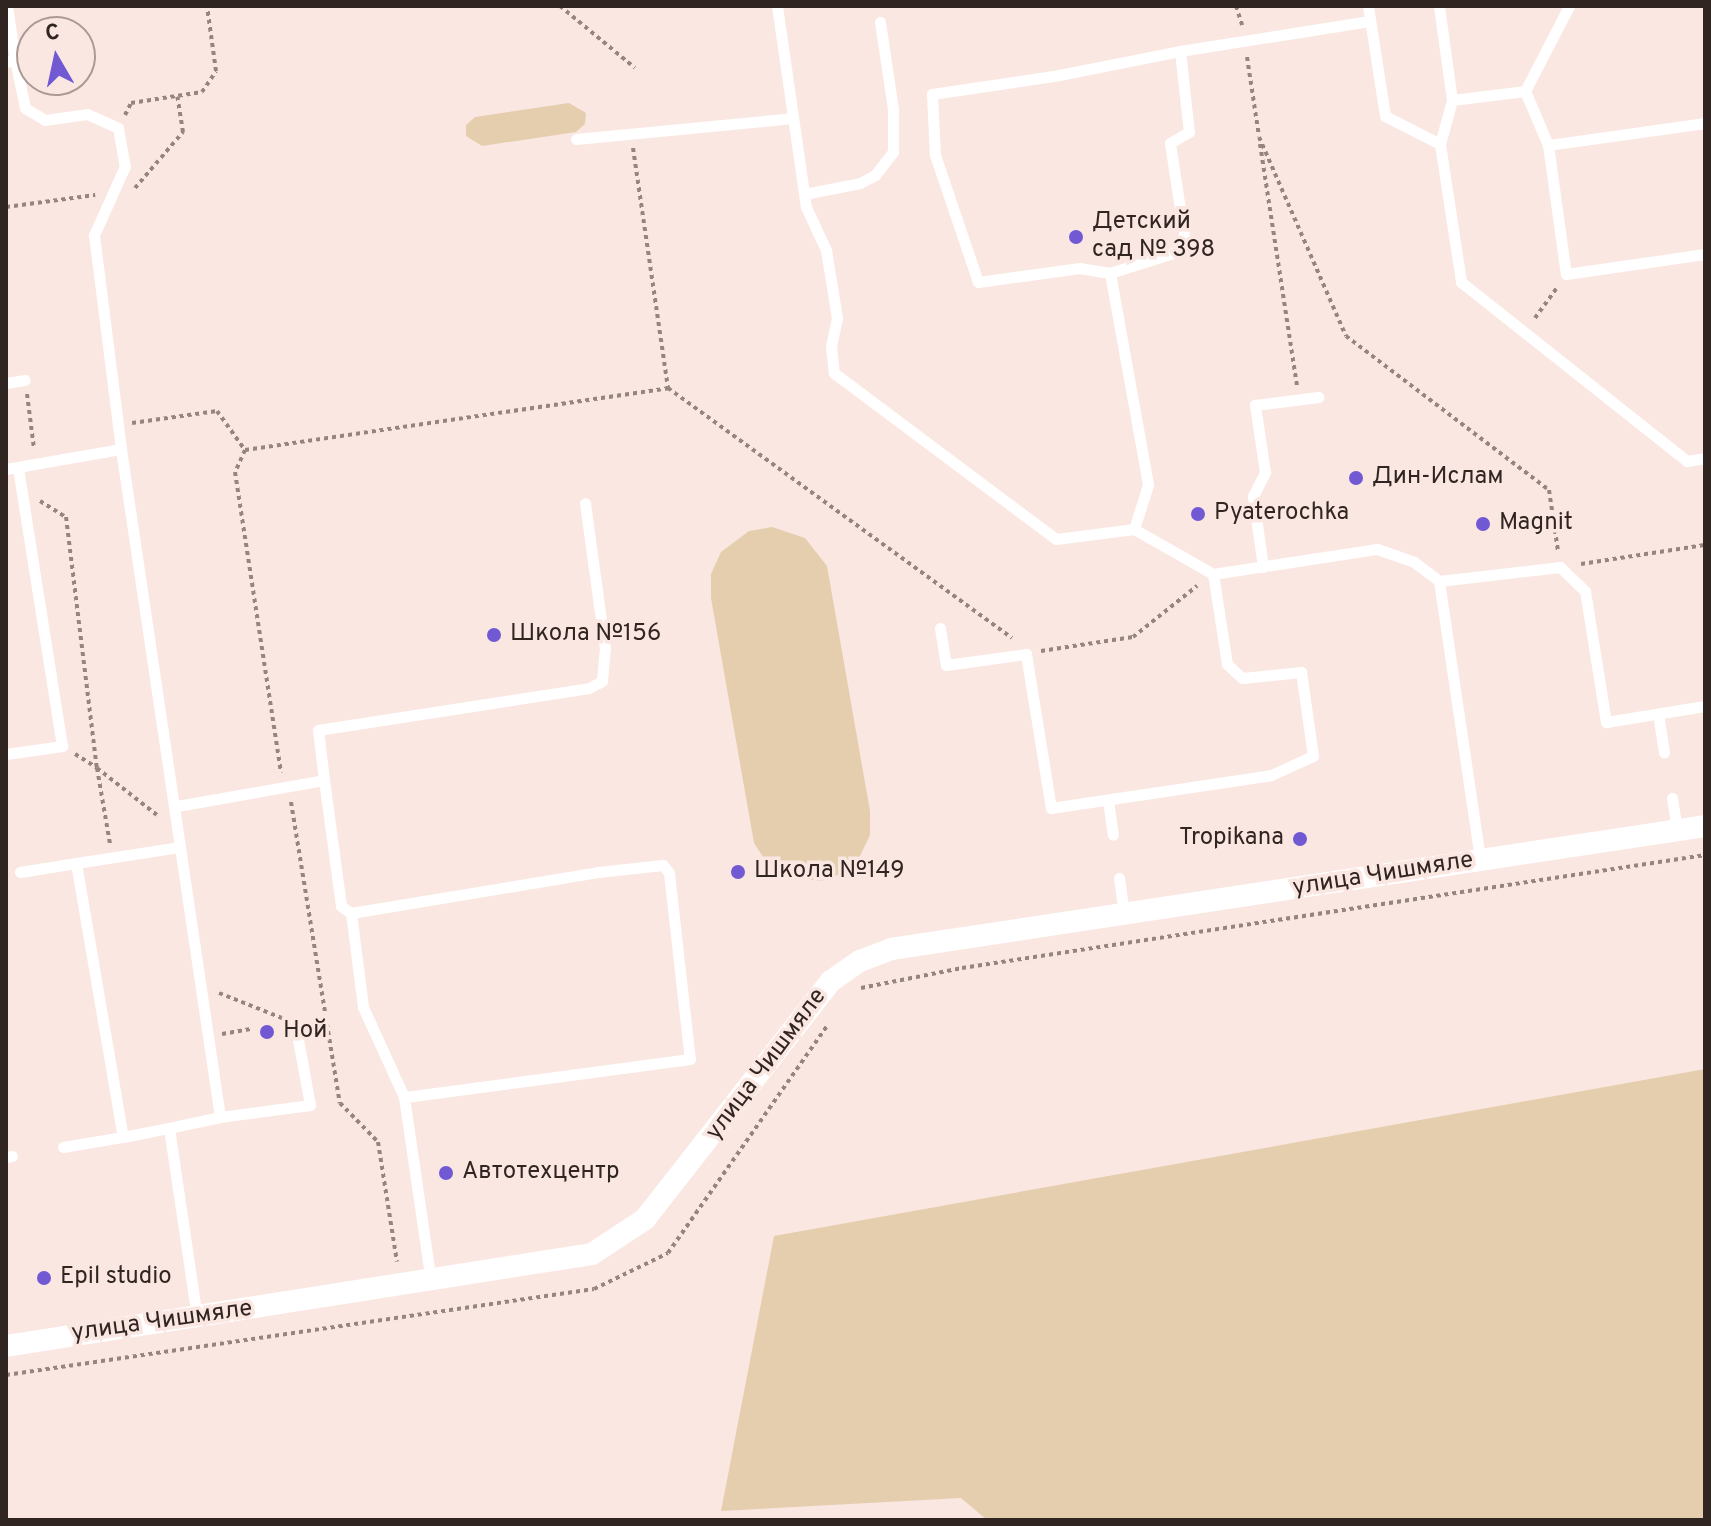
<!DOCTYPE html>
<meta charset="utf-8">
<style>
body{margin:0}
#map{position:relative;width:1711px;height:1526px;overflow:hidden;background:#fbe7e2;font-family:Overpass,sans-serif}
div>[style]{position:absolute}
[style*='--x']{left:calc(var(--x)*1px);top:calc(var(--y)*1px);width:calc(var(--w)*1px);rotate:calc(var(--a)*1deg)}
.green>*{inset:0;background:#e5cead}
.path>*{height:4px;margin-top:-2px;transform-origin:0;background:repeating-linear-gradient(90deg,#958581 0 4px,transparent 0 8px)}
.service>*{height:11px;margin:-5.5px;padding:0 5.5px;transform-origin:5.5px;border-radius:5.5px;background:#fff}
.minor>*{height:22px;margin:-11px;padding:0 11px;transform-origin:11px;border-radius:11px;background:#fff}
.dots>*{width:22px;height:22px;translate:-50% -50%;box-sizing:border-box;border:4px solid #fbe7e2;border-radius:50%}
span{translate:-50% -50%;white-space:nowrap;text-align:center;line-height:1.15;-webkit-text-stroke:7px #fbe7e2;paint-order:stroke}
.poi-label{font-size:24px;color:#312522}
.left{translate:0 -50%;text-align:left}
.right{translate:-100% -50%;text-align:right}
.street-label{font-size:24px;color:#312522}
.frame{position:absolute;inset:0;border:8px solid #312522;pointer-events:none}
.north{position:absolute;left:16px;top:16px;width:80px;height:80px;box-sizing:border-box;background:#fbe7e2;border:2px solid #aa9995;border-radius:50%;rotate:351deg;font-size:22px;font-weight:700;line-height:32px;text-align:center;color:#312522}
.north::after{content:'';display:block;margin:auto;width:28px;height:36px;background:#7059d3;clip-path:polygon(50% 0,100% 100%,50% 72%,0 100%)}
</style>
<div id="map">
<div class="green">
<i style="clip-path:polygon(569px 103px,586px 113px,585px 124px,576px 132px,482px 146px,466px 136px,466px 125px,475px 117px)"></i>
<i style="clip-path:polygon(772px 527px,805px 538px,827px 566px,870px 811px,870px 835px,860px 856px,843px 873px,821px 881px,786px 877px,767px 863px,754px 843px,711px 598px,711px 574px,721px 552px,749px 531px)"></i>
<i style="clip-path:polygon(1705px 1069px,1705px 1520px,987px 1520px,961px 1498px,721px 1511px,774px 1236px)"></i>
</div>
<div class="path">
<i style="--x:560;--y:6;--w:97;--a:39.6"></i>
<i style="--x:1236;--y:6;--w:20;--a:72"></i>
<i style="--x:1247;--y:57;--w:80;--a:81.4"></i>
<i style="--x:125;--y:115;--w:13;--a:-63"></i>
<i style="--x:131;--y:103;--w:72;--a:-8.8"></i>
<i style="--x:202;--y:92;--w:25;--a:-56"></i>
<i style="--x:216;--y:71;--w:66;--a:-97.9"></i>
<i style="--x:1259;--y:137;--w:217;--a:66.4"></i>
<i style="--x:1346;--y:336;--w:255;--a:37.2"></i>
<i style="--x:1549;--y:490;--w:62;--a:81.6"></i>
<i style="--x:1260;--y:144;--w:244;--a:81.3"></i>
<i style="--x:633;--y:148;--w:243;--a:81.7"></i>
<i style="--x:668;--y:388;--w:425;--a:36"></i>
<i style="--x:135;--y:188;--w:74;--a:-49.4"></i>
<i style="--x:183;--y:132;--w:36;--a:-99"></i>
<i style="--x:6;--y:207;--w:90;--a:-7.7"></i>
<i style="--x:1535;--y:318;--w:39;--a:-54"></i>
<i style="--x:27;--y:394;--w:55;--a:82.7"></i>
<i style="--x:132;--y:423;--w:86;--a:-8"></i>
<i style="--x:217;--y:411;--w:48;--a:54.3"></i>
<i style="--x:245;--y:450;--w:428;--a:-8.3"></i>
<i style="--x:245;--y:450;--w:24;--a:114"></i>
<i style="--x:235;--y:472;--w:304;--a:81.3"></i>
<i style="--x:40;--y:501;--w:31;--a:32"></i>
<i style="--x:66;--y:517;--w:253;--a:83"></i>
<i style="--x:97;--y:768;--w:76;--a:38.1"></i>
<i style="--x:1581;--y:564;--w:125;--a:-8.7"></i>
<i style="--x:1041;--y:651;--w:93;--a:-8.7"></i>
<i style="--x:1133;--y:637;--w:82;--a:-38.6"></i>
<i style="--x:75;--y:754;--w:26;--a:32"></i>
<i style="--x:97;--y:768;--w:77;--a:80.3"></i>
<i style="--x:291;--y:802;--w:305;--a:80.8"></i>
<i style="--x:340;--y:1103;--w:54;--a:45.7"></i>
<i style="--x:378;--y:1142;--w:121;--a:81"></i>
<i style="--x:861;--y:988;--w:103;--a:-11.2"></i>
<i style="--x:962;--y:968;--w:752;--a:-8.65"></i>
<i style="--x:219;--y:993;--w:68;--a:21.6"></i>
<i style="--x:222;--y:1034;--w:29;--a:-10"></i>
<i style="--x:6;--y:1375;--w:594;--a:-8.32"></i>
<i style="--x:594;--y:1289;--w:82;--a:-25.9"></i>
<i style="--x:668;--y:1253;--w:277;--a:-55"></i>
</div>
<div class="service">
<i style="--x:777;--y:6;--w:203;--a:81.8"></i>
<i style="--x:806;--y:207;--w:47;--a:65.1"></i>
<i style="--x:826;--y:250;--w:69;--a:80.8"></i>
<i style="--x:837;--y:318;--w:29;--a:102"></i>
<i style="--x:831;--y:346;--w:27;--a:84"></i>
<i style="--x:834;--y:373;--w:277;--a:36.8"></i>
<i style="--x:1056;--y:539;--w:79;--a:-7.3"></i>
<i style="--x:1134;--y:529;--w:91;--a:29.7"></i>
<i style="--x:1368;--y:6;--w:111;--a:81.2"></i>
<i style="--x:1385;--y:116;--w:62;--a:27"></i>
<i style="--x:1440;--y:144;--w:46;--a:-74.7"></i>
<i style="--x:1452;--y:100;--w:95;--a:-97.9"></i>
<i style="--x:1180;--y:51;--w:81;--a:83.7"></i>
<i style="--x:1189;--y:132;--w:22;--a:150"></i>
<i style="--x:1170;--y:143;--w:107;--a:81.4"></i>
<i style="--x:1186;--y:249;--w:80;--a:162.5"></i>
<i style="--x:1110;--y:273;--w:30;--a:-171"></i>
<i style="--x:1080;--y:268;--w:103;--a:172.2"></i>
<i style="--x:978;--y:282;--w:134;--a:-108.7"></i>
<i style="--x:935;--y:155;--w:61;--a:-92.8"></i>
<i style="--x:932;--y:94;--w:123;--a:-8.4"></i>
<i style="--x:1054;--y:76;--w:128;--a:-11.2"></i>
<i style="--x:1180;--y:51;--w:192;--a:-9"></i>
<i style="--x:15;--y:60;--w:49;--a:78.2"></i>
<i style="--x:25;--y:108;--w:23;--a:31"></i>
<i style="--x:45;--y:120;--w:42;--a:-8.1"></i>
<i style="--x:87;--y:114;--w:34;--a:24"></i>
<i style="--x:118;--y:128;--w:39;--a:80"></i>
<i style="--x:125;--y:166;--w:76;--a:114.2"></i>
<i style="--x:94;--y:235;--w:216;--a:82.8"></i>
<i style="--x:6;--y:62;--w:9;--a:-13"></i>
<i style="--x:15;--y:60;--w:55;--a:-98.4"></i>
<i style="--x:1525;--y:91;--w:59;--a:66.9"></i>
<i style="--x:1452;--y:100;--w:74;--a:-7"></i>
<i style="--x:1525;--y:91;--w:96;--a:-62.6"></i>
<i style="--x:1705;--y:123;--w:159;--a:172"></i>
<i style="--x:1548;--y:145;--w:130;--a:82.1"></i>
<i style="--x:1566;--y:274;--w:140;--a:-8.2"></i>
<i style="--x:576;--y:139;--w:218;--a:-5.5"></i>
<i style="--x:1440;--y:144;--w:140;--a:81.3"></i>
<i style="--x:1461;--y:282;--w:288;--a:38.4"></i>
<i style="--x:1687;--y:461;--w:18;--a:-9"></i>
<i style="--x:804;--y:194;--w:57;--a:-11.1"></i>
<i style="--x:860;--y:183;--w:17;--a:-28"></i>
<i style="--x:875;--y:175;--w:29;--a:-52"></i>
<i style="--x:893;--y:152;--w:43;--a:-90"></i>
<i style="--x:893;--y:109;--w:88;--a:-98.5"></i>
<i style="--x:1110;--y:273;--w:215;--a:79.8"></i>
<i style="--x:1148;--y:485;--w:46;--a:107.7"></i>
<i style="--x:6;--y:383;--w:19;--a:-9"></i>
<i style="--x:6;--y:469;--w:117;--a:-9.9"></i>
<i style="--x:121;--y:449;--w:675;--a:81.57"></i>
<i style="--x:220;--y:1117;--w:52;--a:167.8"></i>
<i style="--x:1263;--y:567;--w:72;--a:-98"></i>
<i style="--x:1253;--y:496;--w:27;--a:-63"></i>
<i style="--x:1265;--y:472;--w:68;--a:-98.5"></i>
<i style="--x:1255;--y:405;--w:64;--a:-7.2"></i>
<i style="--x:1439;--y:581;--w:122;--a:-6.6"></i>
<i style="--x:1560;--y:567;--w:35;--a:44"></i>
<i style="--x:1585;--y:591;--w:133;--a:80.9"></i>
<i style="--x:1606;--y:722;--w:100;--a:-9.2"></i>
<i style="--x:940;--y:628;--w:37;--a:81"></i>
<i style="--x:946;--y:665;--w:81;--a:-7.8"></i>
<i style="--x:1026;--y:654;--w:156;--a:80.8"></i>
<i style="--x:1051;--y:808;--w:222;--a:-8.5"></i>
<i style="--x:1271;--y:775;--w:46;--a:-24.3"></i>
<i style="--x:1313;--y:756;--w:85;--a:-98.1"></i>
<i style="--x:1301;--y:672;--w:59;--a:174.2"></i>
<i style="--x:1242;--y:678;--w:21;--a:-137"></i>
<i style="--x:1227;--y:664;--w:91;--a:-98.8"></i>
<i style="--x:1213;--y:574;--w:166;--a:-8.7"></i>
<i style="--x:1377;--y:549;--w:39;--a:19"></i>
<i style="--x:1414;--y:562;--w:31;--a:37"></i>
<i style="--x:1439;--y:581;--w:282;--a:81.6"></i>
<i style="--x:1658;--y:714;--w:39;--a:81"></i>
<i style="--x:6;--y:754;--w:57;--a:-8.1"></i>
<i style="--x:62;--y:746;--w:282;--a:-99"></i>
<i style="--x:324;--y:780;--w:127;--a:82.3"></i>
<i style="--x:341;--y:906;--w:12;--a:35"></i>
<i style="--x:351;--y:913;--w:95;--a:82.7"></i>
<i style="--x:363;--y:1007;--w:99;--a:65.5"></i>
<i style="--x:1672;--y:798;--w:32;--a:81"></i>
<i style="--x:1108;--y:800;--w:35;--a:82"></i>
<i style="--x:177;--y:806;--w:149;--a:-10"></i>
<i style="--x:324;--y:780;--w:50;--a:-96.8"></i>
<i style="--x:318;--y:730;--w:274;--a:-8.8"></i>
<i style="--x:589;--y:688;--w:15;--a:-28"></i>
<i style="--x:602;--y:681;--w:32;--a:-85"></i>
<i style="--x:605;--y:649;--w:147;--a:-97.8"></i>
<i style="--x:76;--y:863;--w:104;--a:-8.8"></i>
<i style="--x:20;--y:872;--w:57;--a:-9.1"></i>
<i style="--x:76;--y:863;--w:278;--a:80.3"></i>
<i style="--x:123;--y:1137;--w:47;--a:-11.1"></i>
<i style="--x:169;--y:1128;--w:191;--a:81.6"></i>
<i style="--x:1119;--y:878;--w:36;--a:82"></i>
<i style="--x:351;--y:913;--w:250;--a:-9.4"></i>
<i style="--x:598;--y:872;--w:65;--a:-6.1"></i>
<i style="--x:663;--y:865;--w:10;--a:53"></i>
<i style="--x:669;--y:873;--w:187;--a:83.6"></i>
<i style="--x:690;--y:1059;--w:289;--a:172.4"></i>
<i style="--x:404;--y:1097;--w:186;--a:81.7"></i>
<i style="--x:220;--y:1117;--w:91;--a:-7.6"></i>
<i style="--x:310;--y:1105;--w:83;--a:-100.4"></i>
<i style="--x:63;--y:1147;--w:61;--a:-9.5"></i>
<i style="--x:6;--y:1157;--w:6;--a:-9"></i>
</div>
<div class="minor">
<i style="--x:6;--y:1346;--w:593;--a:-8.92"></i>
<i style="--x:592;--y:1254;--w:64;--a:-33.4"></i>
<i style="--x:645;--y:1219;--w:302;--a:-52"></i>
<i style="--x:831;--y:981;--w:35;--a:-35"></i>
<i style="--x:860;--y:961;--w:33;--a:-21"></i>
<i style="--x:891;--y:949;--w:823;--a:-8.59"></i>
</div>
<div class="dots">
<i style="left:1076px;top:237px;background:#7059d3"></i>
<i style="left:1356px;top:478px;background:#7059d3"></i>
<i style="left:1198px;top:514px;background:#7059d3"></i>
<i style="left:1483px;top:524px;background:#7059d3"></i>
<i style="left:494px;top:635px;background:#7059d3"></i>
<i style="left:1300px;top:839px;background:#7059d3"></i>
<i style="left:738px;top:872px;background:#7059d3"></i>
<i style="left:267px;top:1032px;background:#7059d3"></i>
<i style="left:446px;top:1173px;background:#7059d3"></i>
<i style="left:44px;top:1278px;background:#7059d3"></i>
</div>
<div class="poi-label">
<span class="left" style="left:1092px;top:237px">Детский<br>сад № 398</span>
<span class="left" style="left:1372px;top:478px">Дин-Ислам</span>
<span class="left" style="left:1214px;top:514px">Pyaterochka</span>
<span class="left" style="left:1499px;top:524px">Magnit</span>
<span class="left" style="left:510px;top:635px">Школа №156</span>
<span class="right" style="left:1284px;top:839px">Tropikana</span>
<span class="left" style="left:754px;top:872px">Школа №149</span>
<span class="left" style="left:283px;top:1032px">Ной</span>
<span class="left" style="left:462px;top:1173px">Автотехцентр</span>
<span class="left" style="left:60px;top:1278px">Epil studio</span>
</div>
<div class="street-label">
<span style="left:1383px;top:875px;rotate:-9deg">улица Чишмяле</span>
<span style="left:767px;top:1065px;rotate:-53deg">улица Чишмяле</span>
<span style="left:162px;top:1322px;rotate:-8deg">улица Чишмяле</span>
</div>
<div class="frame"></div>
<div class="north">С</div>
</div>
